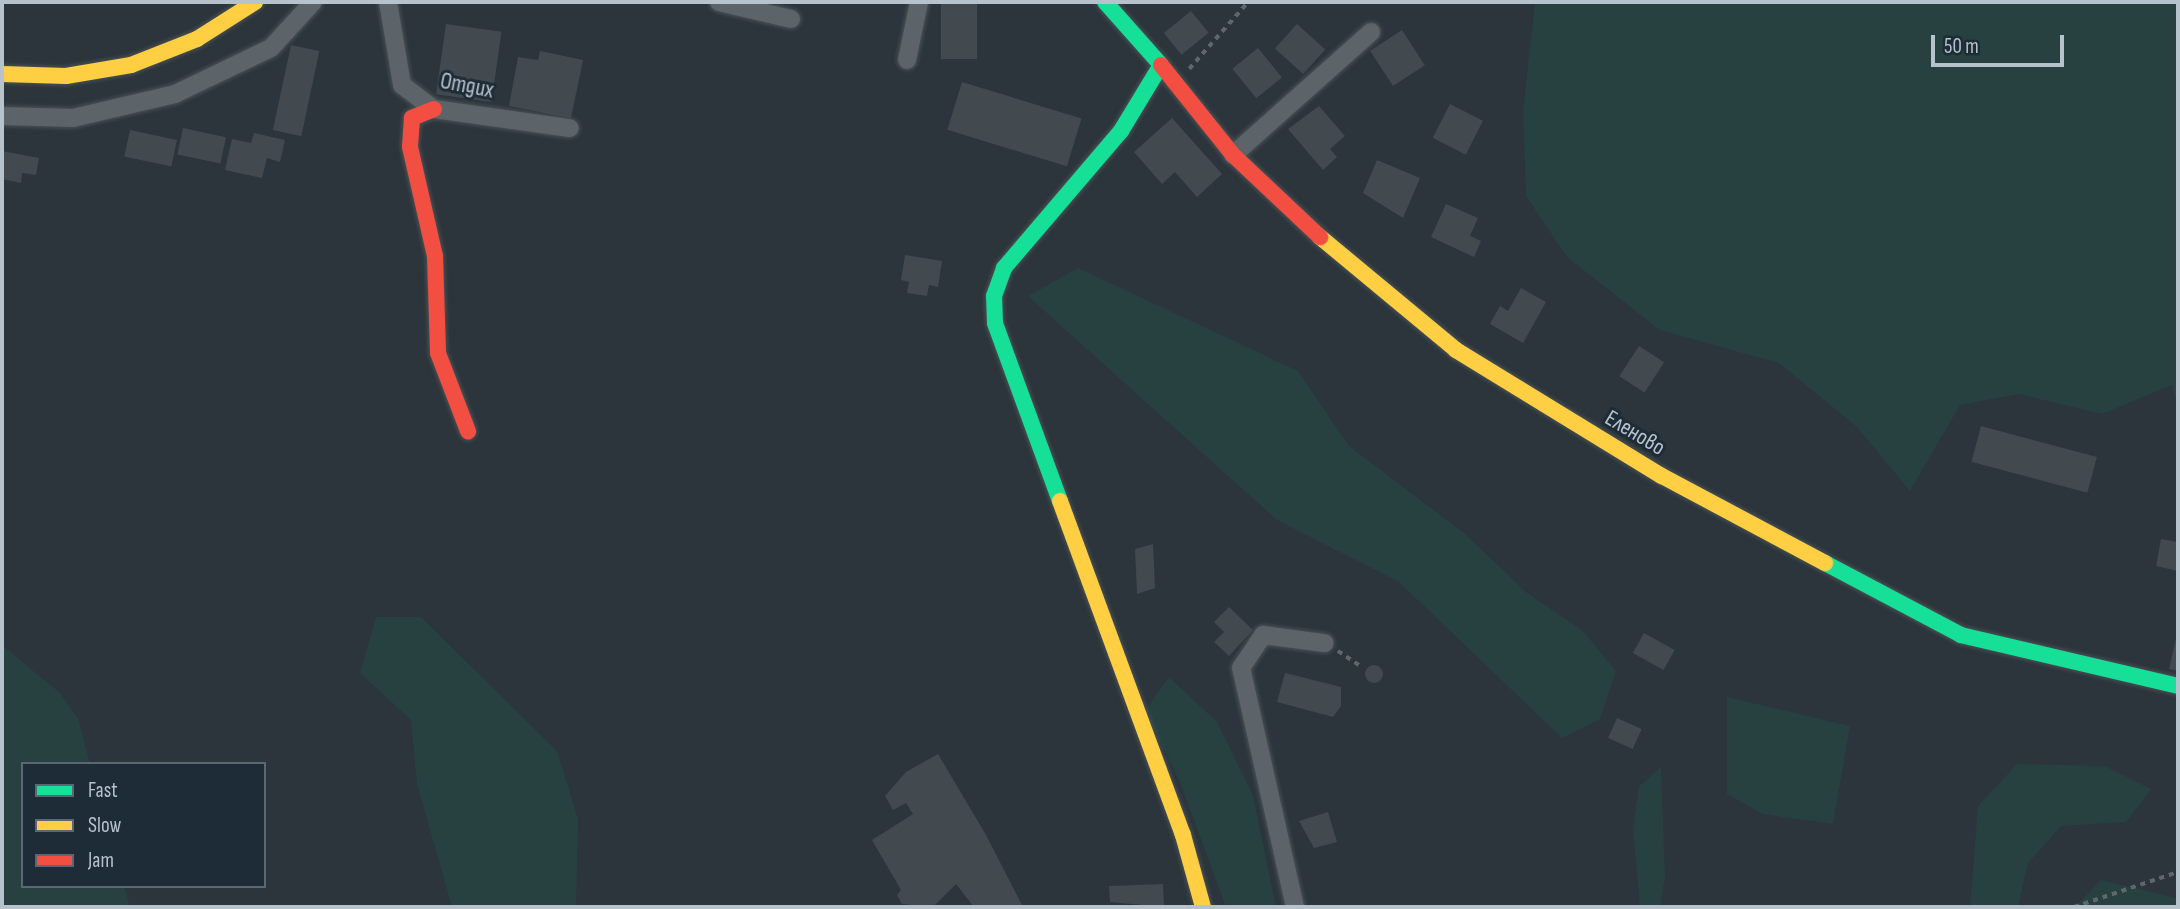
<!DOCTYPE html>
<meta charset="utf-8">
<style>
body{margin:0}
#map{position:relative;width:2180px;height:909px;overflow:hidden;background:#2b353b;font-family:"Sofia Sans Condensed",sans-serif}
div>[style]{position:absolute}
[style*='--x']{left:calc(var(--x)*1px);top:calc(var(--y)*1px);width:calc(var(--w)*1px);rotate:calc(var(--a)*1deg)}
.green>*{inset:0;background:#274141}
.building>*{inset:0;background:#424a4f;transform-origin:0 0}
.round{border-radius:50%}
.path>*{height:3.5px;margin-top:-1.75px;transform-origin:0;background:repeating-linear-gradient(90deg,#5f676b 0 5px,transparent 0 10px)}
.roads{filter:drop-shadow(0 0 2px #4a5155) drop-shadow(0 0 2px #4a5155)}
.street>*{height:18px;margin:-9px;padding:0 9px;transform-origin:9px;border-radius:9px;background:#5c6369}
.fast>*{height:16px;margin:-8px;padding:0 8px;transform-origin:8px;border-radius:8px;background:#16e098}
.slow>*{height:16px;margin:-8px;padding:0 8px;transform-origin:8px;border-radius:8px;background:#ffcf43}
.jam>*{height:16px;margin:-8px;padding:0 8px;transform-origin:8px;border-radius:8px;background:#f24e42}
span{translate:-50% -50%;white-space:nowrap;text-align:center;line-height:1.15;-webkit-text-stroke:6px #1e2c37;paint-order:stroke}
.street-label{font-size:23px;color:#b6c2cc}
.frame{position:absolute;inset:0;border:4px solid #b6c2cc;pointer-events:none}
.legend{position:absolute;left:21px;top:762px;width:245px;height:126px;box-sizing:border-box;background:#1e2c37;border:2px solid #5b6873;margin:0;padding:9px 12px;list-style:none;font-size:21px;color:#b6c2cc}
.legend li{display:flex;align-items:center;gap:14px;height:35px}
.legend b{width:35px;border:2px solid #5b6873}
.scale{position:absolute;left:1931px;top:35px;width:133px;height:32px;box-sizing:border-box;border:4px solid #b6c2cc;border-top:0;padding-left:9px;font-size:21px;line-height:24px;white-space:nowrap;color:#b6c2cc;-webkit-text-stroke:5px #1e2c37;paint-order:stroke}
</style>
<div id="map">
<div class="green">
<i style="clip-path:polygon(1535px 2px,2178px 2px,2178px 408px,2172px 385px,2102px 414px,2019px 394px,1960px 405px,1910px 491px,1857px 427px,1779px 363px,1660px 330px,1567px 257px,1526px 196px,1523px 110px)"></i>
<i style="clip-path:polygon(1078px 268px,1298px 371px,1349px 446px,1464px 533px,1527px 593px,1582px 630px,1616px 671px,1600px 719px,1562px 738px,1399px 582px,1277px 520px,1028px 296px)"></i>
<i style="clip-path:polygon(376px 617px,421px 617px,557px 751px,578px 819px,576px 907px,452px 907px,417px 784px,411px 720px,360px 673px)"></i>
<i style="clip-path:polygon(2px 645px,60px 693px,78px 718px,90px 764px,23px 764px,23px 886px,124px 886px,130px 907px,2px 907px)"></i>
<i style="clip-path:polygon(1169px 677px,1217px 722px,1253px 795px,1276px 907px,1226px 907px,1179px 780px,1145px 711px)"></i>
<i style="clip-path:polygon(1727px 697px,1850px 726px,1833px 824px,1763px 814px,1727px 794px)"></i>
<i style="clip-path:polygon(2017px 764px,2105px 766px,2151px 789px,2126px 822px,2061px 826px,2028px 863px,2018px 907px,1970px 907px,1978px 806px)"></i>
<i style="clip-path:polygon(1661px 767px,1665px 877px,1660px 907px,1640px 907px,1633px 830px,1639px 786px)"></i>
<i style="clip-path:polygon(2101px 880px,2176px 898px,2178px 907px,2075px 907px)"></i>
</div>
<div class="building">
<i style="left:941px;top:2px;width:36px;height:57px"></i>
<i style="left:1191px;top:11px;width:28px;height:35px;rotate:51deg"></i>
<i style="left:446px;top:24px;width:56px;height:71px;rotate:8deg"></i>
<i style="left:1297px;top:24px;width:38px;height:33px;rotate:42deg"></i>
<i style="left:1402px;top:30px;width:42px;height:38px;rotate:57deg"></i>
<i style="left:291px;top:45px;width:29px;height:87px;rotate:12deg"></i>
<i style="left:1258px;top:48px;width:38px;height:33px;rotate:51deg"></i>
<i style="clip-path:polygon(540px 51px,583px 60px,571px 118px,509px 106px,518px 57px,538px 60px)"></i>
<i style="left:962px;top:82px;width:125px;height:50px;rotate:17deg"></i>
<i style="left:1450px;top:104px;width:37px;height:38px;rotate:27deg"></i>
<i style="clip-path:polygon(1319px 106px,1345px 136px,1330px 149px,1337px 157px,1323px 170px,1288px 129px)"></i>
<i style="clip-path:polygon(1172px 118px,1222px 174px,1197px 197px,1175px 172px,1162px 184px,1134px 152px)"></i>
<i style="left:183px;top:128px;width:44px;height:27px;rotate:12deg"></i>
<i style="left:130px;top:130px;width:48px;height:27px;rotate:12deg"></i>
<i style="clip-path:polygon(254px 133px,285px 140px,280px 162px,267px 158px,262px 178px,225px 170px,232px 139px,251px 143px)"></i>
<i style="clip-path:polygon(2px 151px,39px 158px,36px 175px,22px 173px,21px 183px,2px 179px)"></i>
<i style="clip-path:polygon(1377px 160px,1420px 178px,1403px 218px,1363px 193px)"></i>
<i style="clip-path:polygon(1446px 204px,1478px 218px,1470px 236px,1481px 241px,1474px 257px,1431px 237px)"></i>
<i style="clip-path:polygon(905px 255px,942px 261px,938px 287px,929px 285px,927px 296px,907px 293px,909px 282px,901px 280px)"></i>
<i style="clip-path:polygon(1521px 288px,1546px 302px,1523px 343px,1490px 324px,1500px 306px,1508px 311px)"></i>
<i style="left:1639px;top:346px;width:30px;height:36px;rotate:33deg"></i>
<i style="left:1981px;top:426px;width:120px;height:37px;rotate:15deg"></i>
<i style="clip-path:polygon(2161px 539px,2178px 542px,2178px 571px,2156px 566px)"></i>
<i style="clip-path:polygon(1153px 544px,1155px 588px,1137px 594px,1135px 549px)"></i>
<i style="clip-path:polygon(1229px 607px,1253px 630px,1229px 656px,1214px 642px,1224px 632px,1214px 622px)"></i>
<i style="clip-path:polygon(2178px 630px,2178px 671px,2169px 669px)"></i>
<i style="left:1644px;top:633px;width:35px;height:23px;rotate:29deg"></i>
<i class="round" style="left:1365px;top:665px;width:18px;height:18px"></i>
<i style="clip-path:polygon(1285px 673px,1341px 687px,1341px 706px,1333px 717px,1277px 702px)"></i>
<i style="left:1617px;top:718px;width:27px;height:22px;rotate:24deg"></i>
<i style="clip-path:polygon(938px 754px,986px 835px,1023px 907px,974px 907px,956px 884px,933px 907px,902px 904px,897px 895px,901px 890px,872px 840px,913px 814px,906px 803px,893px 810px,885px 796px,906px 772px)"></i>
<i style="clip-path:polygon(1328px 812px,1337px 842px,1314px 848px,1299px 821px)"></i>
<i style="clip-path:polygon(1163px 884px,1164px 907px,1110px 902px,1109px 886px)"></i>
</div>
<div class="path">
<i style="--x:1189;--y:69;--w:89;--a:-48.6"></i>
<i style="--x:1338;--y:651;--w:29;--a:34"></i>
<i style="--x:2074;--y:907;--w:110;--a:-18.6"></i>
</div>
<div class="roads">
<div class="street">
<i style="--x:388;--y:2;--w:84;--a:80.4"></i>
<i style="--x:402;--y:85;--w:40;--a:37"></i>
<i style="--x:434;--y:109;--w:137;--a:8"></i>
<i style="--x:719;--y:2;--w:74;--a:13.3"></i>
<i style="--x:907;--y:60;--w:59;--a:-78.3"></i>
<i style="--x:2;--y:116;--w:71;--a:1.6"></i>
<i style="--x:73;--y:118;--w:105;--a:-13.2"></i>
<i style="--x:175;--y:94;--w:106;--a:-25.6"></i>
<i style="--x:271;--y:48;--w:62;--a:-47.6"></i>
<i style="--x:1233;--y:155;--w:185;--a:-41.7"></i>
<i style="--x:1295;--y:907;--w:245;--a:-102.7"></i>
<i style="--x:1241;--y:668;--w:40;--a:-56"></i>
<i style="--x:1263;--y:635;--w:62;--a:7.5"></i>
</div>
<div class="fast">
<i style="--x:1060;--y:501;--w:189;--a:-110.1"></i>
<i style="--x:995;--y:323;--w:27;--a:-92"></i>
<i style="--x:994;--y:296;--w:30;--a:-70"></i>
<i style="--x:1004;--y:268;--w:180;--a:-49.5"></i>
<i style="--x:1121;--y:131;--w:77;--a:-58.8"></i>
<i style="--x:1161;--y:65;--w:84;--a:-131.6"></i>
<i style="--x:1825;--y:563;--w:154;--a:27.9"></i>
<i style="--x:1961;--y:635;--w:223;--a:13.2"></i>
</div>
<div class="slow">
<i style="--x:2;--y:74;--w:64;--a:1.8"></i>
<i style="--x:66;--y:76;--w:66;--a:-9.6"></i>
<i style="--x:131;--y:65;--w:71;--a:-21.5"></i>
<i style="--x:197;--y:39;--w:69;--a:-32.5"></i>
<i style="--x:1320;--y:237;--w:177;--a:39.7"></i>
<i style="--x:1456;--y:350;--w:241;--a:31.5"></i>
<i style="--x:1662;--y:476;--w:185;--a:28.1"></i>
<i style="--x:1060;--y:501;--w:356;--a:69.8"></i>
<i style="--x:1183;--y:835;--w:75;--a:74.5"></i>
</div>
<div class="jam">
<i style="--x:1161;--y:65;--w:115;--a:51.3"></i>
<i style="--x:1233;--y:155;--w:120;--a:43.3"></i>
<i style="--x:434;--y:109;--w:24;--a:158"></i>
<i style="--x:412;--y:118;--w:29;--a:94"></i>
<i style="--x:410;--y:147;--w:112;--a:77.1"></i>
<i style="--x:435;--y:256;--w:97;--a:88.2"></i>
<i style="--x:438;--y:353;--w:84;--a:69"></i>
</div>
</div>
<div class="street-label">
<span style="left:467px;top:86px;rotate:11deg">Отдих</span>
<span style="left:1635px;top:433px;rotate:31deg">Еленово</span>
</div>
<div class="frame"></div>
<ul class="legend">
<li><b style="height:9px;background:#16e098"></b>Fast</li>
<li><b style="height:9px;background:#ffcf43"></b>Slow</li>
<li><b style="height:9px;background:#f24e42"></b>Jam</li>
</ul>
<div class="scale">50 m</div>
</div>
